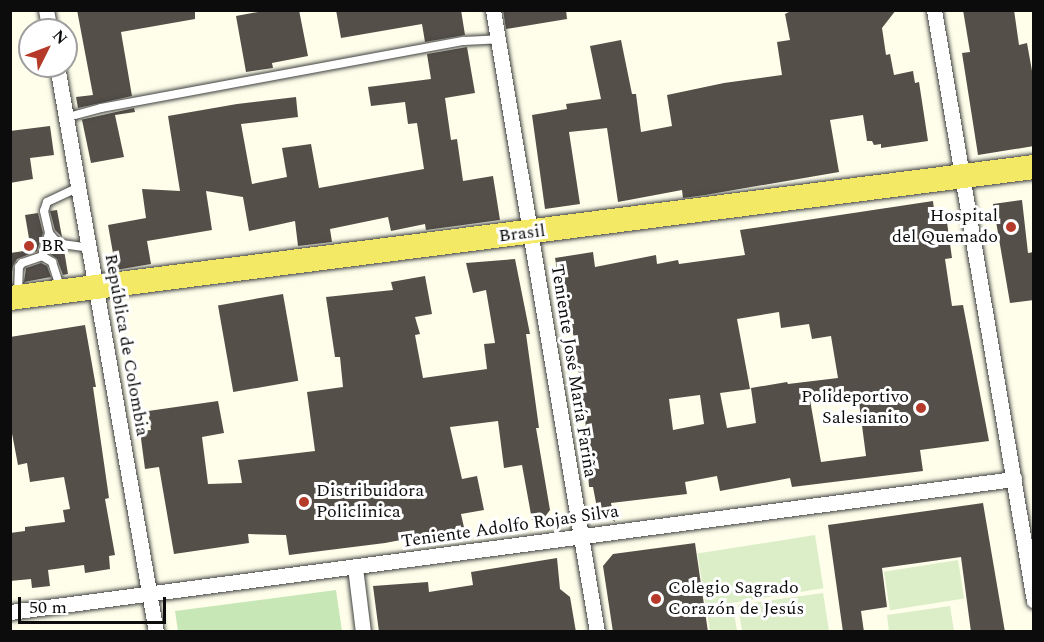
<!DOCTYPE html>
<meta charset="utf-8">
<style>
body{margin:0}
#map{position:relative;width:1044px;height:642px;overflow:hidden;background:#fefeeb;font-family:Spectral,serif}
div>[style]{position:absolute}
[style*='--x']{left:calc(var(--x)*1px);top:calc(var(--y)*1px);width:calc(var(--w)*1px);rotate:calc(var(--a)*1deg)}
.green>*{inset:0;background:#c8e7b6}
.pitch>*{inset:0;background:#dbeec8;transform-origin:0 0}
.building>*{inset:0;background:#544f48;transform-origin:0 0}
.roads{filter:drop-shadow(0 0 2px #3f3f3f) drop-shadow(0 0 2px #3f3f3f)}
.lane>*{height:8px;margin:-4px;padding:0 4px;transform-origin:4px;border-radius:4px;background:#fff}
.street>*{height:15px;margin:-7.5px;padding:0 7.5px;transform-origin:7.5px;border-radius:7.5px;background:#fff}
.primary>*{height:24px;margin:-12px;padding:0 12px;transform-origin:12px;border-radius:12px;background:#f4e965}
.dots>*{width:16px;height:16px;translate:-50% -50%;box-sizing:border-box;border:3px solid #fff;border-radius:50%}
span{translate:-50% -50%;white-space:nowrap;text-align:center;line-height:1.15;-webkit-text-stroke:6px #fff;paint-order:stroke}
.poi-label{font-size:18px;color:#0c0c0c}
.right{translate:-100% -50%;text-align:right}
.left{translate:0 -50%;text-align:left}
.street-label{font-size:18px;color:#0c0c0c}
.frame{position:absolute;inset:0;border:12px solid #0c0c0c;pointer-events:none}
.north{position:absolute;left:18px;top:18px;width:60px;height:60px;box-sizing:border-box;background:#fff;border:2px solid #9e9e9e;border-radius:50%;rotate:48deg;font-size:16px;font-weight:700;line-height:24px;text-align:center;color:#0c0c0c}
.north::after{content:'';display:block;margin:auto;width:21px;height:27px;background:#b63a29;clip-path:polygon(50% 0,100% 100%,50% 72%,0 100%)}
.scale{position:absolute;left:18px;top:597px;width:148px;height:27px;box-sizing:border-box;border:3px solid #0c0c0c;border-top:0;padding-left:8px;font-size:18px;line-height:21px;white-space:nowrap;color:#0c0c0c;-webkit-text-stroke:4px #fff;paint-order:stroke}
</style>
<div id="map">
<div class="green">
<i style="clip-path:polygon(336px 590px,342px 631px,178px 631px,175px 611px)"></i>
</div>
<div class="pitch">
<i style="left:815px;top:535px;width:54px;height:119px;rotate:81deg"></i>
<i style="left:958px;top:560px;width:39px;height:75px;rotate:81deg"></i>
<i style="clip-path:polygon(823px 593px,829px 631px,742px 631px,738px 605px)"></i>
<i style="clip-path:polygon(950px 606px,954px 631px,889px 631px,887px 615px)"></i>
<i style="clip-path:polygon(733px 607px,737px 631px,710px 631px,707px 611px)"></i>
</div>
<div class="building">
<i style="clip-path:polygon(77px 10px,195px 10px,195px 19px,121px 32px,132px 96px,78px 108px,76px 97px,93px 95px)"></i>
<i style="clip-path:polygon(269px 10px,299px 10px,308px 56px,272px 63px,273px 68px,246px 72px,236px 16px)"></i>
<i style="clip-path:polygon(336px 10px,461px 10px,465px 35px,425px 42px,422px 24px,341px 38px)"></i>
<i style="clip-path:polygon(503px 10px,566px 10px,567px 19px,506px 29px)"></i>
<i style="clip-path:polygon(793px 10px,896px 10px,882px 28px,886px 55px,890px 54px,894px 75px,913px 71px,915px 83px,919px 82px,928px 141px,881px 148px,881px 144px,874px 145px,872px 141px,867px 141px,863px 115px,830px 120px,839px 172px,705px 195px,683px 198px,682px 190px,618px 202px,607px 128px,569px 132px,580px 204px,545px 209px,532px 115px,567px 109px,566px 104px,601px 99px,590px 46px,621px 40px,632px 94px,636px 94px,641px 132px,672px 126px,667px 95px,724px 83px,782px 75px,777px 42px,790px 40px,785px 14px)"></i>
<i style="clip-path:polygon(963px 10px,1014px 10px,1019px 45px,1027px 43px,1034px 82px,1034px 146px,978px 155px,962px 53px,970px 52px)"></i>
<i style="clip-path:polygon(467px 47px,475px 93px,445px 98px,451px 140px,457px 139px,463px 181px,493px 176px,500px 220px,426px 230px,425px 224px,391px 231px,388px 217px,330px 229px,332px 242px,298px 246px,295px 221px,249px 231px,243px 197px,206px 191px,212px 230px,147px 241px,151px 264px,116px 270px,108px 225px,146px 218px,142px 189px,180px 191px,168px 116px,237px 104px,296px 97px,298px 117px,241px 124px,252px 184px,287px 177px,282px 148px,311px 144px,319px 188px,424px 169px,417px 123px,408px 124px,405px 102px,371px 106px,368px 87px,431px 79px,427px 54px)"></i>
<i style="clip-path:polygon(134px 108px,135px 112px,115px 115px,124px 157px,91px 163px,82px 120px,80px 120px)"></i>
<i style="clip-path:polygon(50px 126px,54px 155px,30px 158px,33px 179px,10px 183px,10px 131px)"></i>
<i style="clip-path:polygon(1022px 200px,1028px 253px,1034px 252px,1034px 300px,1010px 303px,993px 204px)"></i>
<i style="clip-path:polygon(evenodd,933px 201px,934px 210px,945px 208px,952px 258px,945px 259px,952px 306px,963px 305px,989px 441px,920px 450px,923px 471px,792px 487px,790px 478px,720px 491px,717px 476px,685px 482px,687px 494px,611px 503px,615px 522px,597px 508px,593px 487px,589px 487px,587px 458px,590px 458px,575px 344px,566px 297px,562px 298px,555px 258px,593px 252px,595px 267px,656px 255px,657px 264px,678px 260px,679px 264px,745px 255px,740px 230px,933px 201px,779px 312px,781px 328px,809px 324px,812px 339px,831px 336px,838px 378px,788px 384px,787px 382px,751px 388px,756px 423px,727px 428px,720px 393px,750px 389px,737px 319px,779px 312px,933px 201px,700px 395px,704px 424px,673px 430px,669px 399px,700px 395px,933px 201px,858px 395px,866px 456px,821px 462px,810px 400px,858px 395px)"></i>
<i style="clip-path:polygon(57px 210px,62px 237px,55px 230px,50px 211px)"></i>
<i style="clip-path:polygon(38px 213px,43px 233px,37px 251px,17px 259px,13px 266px,10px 284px,10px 253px,31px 250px,25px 215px)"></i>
<i style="clip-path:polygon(52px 245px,64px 250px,68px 274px,63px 275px,57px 259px,49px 253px)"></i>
<i style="clip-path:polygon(515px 259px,530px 334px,526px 334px,539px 428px,536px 428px,550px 510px,544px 518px,532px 520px,522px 465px,504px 468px,498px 421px,450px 427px,462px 479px,477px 476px,484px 510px,461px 514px,465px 532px,444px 537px,443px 532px,385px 543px,289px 555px,286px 535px,248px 534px,249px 543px,174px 554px,159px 467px,145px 469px,140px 431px,151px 430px,148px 411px,218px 401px,224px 433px,202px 437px,208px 484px,242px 483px,238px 460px,315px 451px,307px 392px,343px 387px,340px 357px,335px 357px,326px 297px,393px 290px,391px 282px,425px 276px,432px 314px,415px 317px,420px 334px,415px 335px,423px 378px,487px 369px,484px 344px,495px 343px,486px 290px,473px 293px,466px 263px)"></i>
<i style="clip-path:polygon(41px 263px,47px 266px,51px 277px,24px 282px,26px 268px)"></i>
<i style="left:283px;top:294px;width:88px;height:66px;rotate:80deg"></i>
<i style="clip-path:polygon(85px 325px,96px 387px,93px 387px,109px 498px,105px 499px,115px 555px,109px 556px,110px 569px,85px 573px,84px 565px,48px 570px,50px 586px,32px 588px,31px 579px,10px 581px,10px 533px,25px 531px,25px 527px,65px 522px,63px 510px,70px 509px,64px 477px,30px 482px,27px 463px,18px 465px,10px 423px,10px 337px)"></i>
<i style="clip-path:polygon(983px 503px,1005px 632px,971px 632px,961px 557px,882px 568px,887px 607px,861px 611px,864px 632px,843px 632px,828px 525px)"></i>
<i style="clip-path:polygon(695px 543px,708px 632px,613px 632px,603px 566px,613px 554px)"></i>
<i style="clip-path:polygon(557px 558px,560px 589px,570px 597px,576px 632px,379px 632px,373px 586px,428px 582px,429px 592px,473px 585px,471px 572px)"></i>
</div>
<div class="roads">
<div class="lane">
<i style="--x:68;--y:117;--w:34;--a:-15"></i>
<i style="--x:101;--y:108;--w:369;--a:-10.5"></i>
<i style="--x:464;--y:41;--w:34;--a:-3"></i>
<i style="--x:79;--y:187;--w:35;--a:155"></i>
<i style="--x:47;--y:202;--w:9;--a:108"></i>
<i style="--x:44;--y:211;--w:23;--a:77"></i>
<i style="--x:49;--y:233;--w:9;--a:49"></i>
<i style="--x:55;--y:240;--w:8;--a:30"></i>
<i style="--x:62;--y:244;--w:27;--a:8"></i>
<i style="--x:42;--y:256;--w:24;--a:-73"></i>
<i style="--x:18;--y:293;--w:26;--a:-88"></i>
<i style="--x:19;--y:267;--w:5;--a:-53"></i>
<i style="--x:22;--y:263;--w:21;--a:-19"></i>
<i style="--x:42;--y:256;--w:12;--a:31"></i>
<i style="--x:52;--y:262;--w:26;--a:72"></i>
</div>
<div class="street">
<i style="--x:46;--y:10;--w:20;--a:79"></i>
<i style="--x:493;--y:10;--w:631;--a:80.51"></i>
<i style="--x:934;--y:10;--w:599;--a:80.4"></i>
<i style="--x:57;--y:66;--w:575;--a:80.08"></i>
<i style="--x:355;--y:567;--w:65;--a:83"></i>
<i style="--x:10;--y:612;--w:1013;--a:-7.55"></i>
</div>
<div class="primary">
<i style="--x:10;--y:298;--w:1032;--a:-7.29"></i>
</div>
</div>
<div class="dots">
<i style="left:1011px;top:227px;background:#b63a29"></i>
<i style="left:29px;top:246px;background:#b63a29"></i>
<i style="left:921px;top:408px;background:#b63a29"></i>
<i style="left:304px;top:502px;background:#b63a29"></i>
<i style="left:656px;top:599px;background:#b63a29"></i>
</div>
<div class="poi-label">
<span class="right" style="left:998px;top:227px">Hospital<br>del Quemado</span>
<span class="left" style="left:41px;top:246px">BR</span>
<span class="right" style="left:909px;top:408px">Polideportivo<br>Salesianito</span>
<span class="left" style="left:316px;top:502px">Distribuidora<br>Policlinica</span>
<span class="left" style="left:668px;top:599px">Colegio Sagrado<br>Corazón de Jesús</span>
</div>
<div class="street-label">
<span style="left:522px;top:234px;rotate:-7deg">Brasil</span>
<span style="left:126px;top:345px;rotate:80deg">República de Colombia</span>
<span style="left:573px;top:371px;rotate:81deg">Teniente José María Fariña</span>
<span style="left:510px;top:527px;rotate:-8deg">Teniente Adolfo Rojas Silva</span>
</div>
<div class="frame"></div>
<div class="north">N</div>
<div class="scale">50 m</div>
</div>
